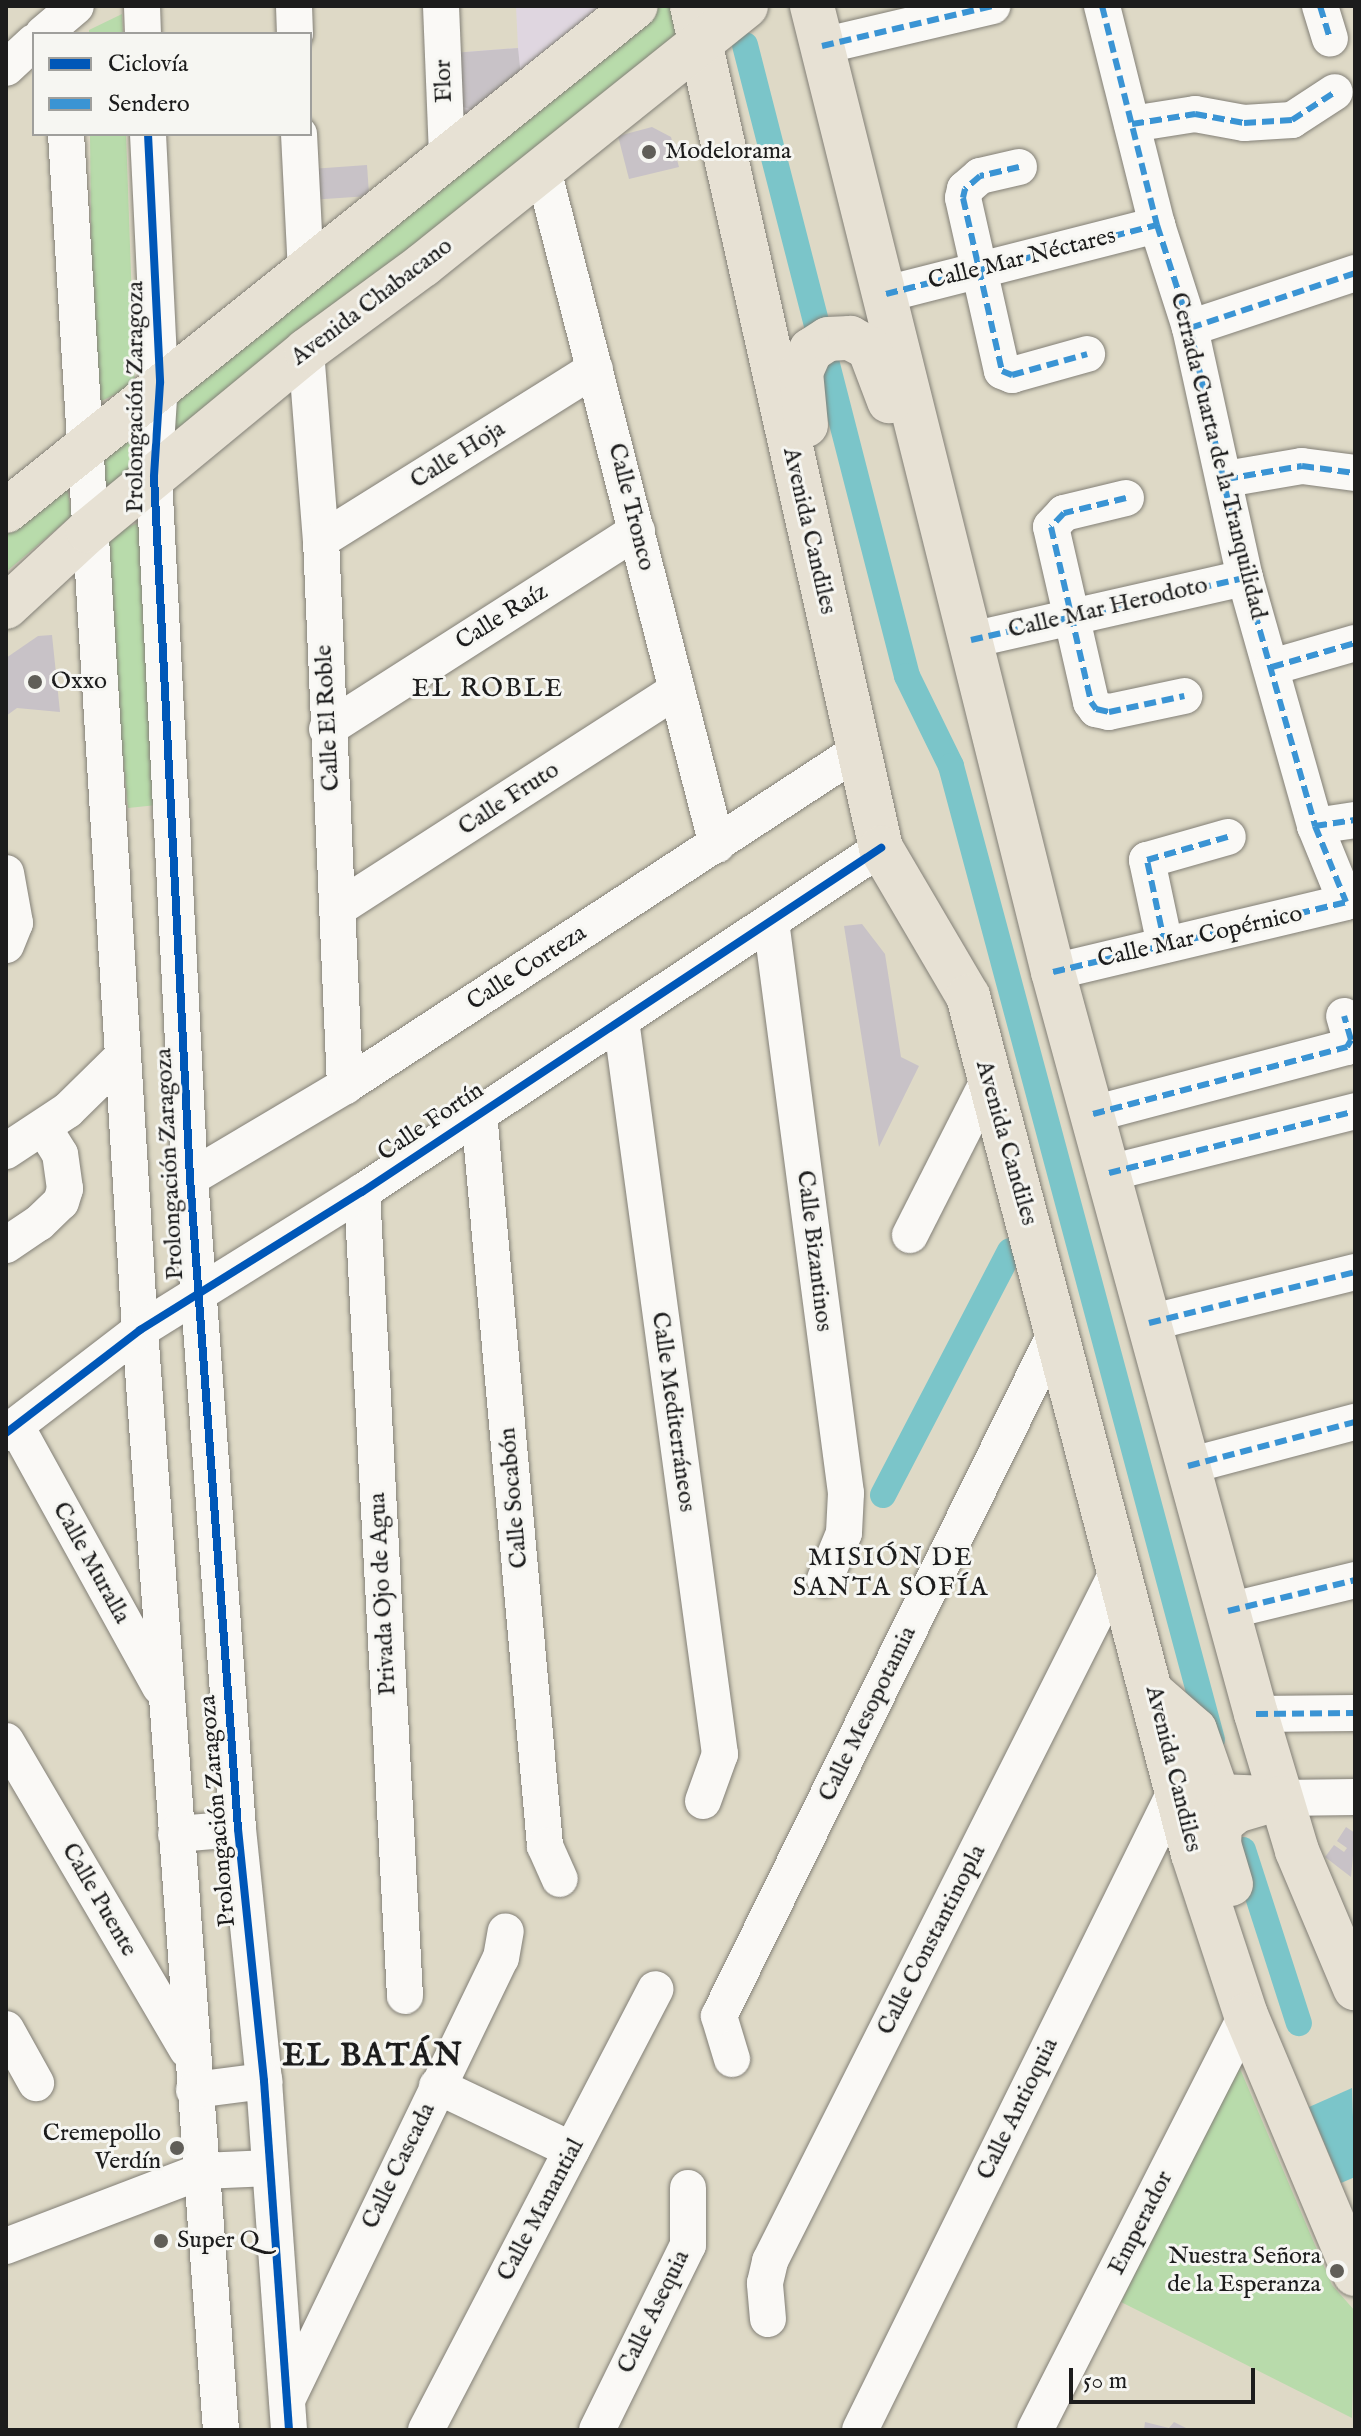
<!DOCTYPE html>
<meta charset="utf-8">
<style>
body{margin:0}
#map{position:relative;width:1361px;height:2436px;overflow:hidden;background:#ded9c6;font-family:"IM FELL English",serif}
div>[style]{position:absolute}
[style*='--x']{left:calc(var(--x)*1px);top:calc(var(--y)*1px);width:calc(var(--w)*1px);rotate:calc(var(--a)*1deg)}
.built>*{inset:0;background:#dfd6e0}
.green>*{inset:0;background:#b8dbab}
.water>*{inset:0;background:#7bc5c9}
.canal>*{height:26px;margin:-13px;padding:0 13px;transform-origin:13px;border-radius:13px;background:#7bc5c9}
.building>*{inset:0;background:#c8c2c7;transform-origin:0 0}
.roads{filter:drop-shadow(0 0 2px #838077) drop-shadow(0 0 2px #838077)}
.minor>*{height:36px;margin:-18px;padding:0 18px;transform-origin:18px;border-radius:18px;background:#faf9f6}
.major>*{height:44px;margin:-22px;padding:0 22px;transform-origin:22px;border-radius:22px;background:#e7e1d4}
.quiet>*{height:6px;margin-top:-3px;transform-origin:0;background:repeating-linear-gradient(90deg,#3a94d4 0 12px,transparent 0 18px)}
.cycleway>*{height:8px;margin:-4px;padding:0 4px;transform-origin:4px;border-radius:4px;background:#0057b8}
.dots>*{width:22px;height:22px;translate:-50% -50%;box-sizing:border-box;border:4px solid #f6f6f2;border-radius:50%}
span{translate:-50% -50%;white-space:nowrap;text-align:center;line-height:1.15;-webkit-text-stroke:6px #f6f6f2;paint-order:stroke}
.street-label{font-size:24px;color:#1c1c1c}
.poi-label{font-size:24px;color:#1c1c1c}
.left{translate:0 -50%;text-align:left}
.right{translate:-100% -50%;text-align:right}
.neighbourhood-label{font-size:26px;color:#1c1c1c;letter-spacing:2px}
.district-label{font-size:32px;color:#1c1c1c;font-weight:700;letter-spacing:2px}
.frame{position:absolute;inset:0;border:8px solid #1c1c1c;pointer-events:none}
.legend{position:absolute;left:32px;top:32px;width:280px;height:104px;box-sizing:border-box;background:#f6f6f2;border:2px solid #9f9f9c;margin:0;padding:10px 14px;list-style:none;font-size:24px;color:#1c1c1c}
.legend li{display:flex;align-items:center;gap:16px;height:40px}
.legend b{width:40px;border:2px solid #9f9f9c}
.scale{position:absolute;left:1069px;top:2368px;width:186px;height:36px;box-sizing:border-box;border:4px solid #1c1c1c;border-top:0;padding-left:10px;font-size:24px;line-height:28px;white-space:nowrap;color:#1c1c1c;-webkit-text-stroke:6px #f6f6f2;paint-order:stroke}
</style>
<div id="map">
<div class="built">
<i style="clip-path:polygon(516px 6px,610px 6px,468px 119px,461px 116px,453px 53px,518px 48px)"></i>
</div>
<div class="green">
<i style="clip-path:polygon(646px 6px,680px 6px,689px 37px,164px 456px,166px 385px)"></i>
<i style="clip-path:polygon(122px 14px,123px 34px,89px 34px,89px 30px)"></i>
<i style="clip-path:polygon(90px 134px,126px 134px,135px 385px,93px 405px)"></i>
<i style="clip-path:polygon(138px 424px,139px 467px,106px 488px,101px 449px)"></i>
<i style="clip-path:polygon(65px 475px,72px 516px,6px 572px,6px 523px)"></i>
<i style="clip-path:polygon(142px 522px,157px 805px,128px 808px,101px 535px)"></i>
<i style="clip-path:polygon(1238px 2064px,1332px 2285px,1355px 2311px,1352px 2418px,1121px 2302px)"></i>
</div>
<div class="water">
<i style="clip-path:polygon(1352px 2088px,1355px 2177px,1341px 2183px,1309px 2107px)"></i>
</div>
<div class="canal">
<i style="--x:745;--y:45;--w:651;--a:75.6"></i>
<i style="--x:907;--y:676;--w:100;--a:63.9"></i>
<i style="--x:951;--y:766;--w:1008;--a:75"></i>
<i style="--x:883;--y:1495;--w:275;--a:-62.5"></i>
<i style="--x:1243;--y:1850;--w:182;--a:72.1"></i>
</div>
<div class="building">
<i style="clip-path:polygon(518px 48px,521px 77px,477px 111px,460px 106px,453px 53px)"></i>
<i style="clip-path:polygon(652px 127px,671px 137px,679px 167px,629px 179px,618px 136px)"></i>
<i style="left:367px;top:165px;width:31px;height:56px;rotate:86deg"></i>
<i style="clip-path:polygon(52px 635px,60px 712px,17px 708px,6px 716px,6px 658px,38px 636px)"></i>
<i style="clip-path:polygon(862px 924px,885px 954px,901px 1057px,919px 1066px,879px 1147px,844px 926px)"></i>
<i style="clip-path:polygon(1346px 1827px,1355px 1833px,1351px 1877px,1325px 1857px,1334px 1845px,1344px 1852px,1347px 1848px,1337px 1841px)"></i>
<i style="clip-path:polygon(1145px 2422px,1169px 2428px,1174px 2422px,1190px 2430px,1144px 2430px)"></i>
</div>
<div class="roads">
<div class="minor">
<i style="--x:142;--y:6;--w:28;--a:88"></i>
<i style="--x:294;--y:6;--w:28;--a:88"></i>
<i style="--x:441;--y:6;--w:150;--a:87.7"></i>
<i style="--x:1102;--y:6;--w:226;--a:75.9"></i>
<i style="--x:1157;--y:225;--w:108;--a:72.2"></i>
<i style="--x:1190;--y:328;--w:256;--a:77.6"></i>
<i style="--x:1245;--y:578;--w:258;--a:74.2"></i>
<i style="--x:1315;--y:826;--w:82;--a:67.8"></i>
<i style="--x:1320;--y:6;--w:34;--a:73"></i>
<i style="--x:43;--y:34;--w:43;--a:-40.3"></i>
<i style="--x:822;--y:46;--w:175;--a:-13.2"></i>
<i style="--x:6;--y:68;--w:38;--a:-43"></i>
<i style="--x:1132;--y:124;--w:64;--a:-9"></i>
<i style="--x:1195;--y:114;--w:50;--a:10.4"></i>
<i style="--x:1244;--y:123;--w:48;--a:-3.6"></i>
<i style="--x:1292;--y:120;--w:51;--a:-33.1"></i>
<i style="--x:66;--y:134;--w:1198;--a:86.46"></i>
<i style="--x:140;--y:1330;--w:1103;--a:85.79"></i>
<i style="--x:148;--y:134;--w:249;--a:87.2"></i>
<i style="--x:160;--y:383;--w:94;--a:93.7"></i>
<i style="--x:154;--y:477;--w:702;--a:87.06"></i>
<i style="--x:190;--y:1178;--w:653;--a:85.78"></i>
<i style="--x:238;--y:1829;--w:253;--a:84.1"></i>
<i style="--x:264;--y:2081;--w:350;--a:85.9"></i>
<i style="--x:299;--y:134;--w:137;--a:87.1"></i>
<i style="--x:1019;--y:167;--w:40;--a:167"></i>
<i style="--x:980;--y:176;--w:20;--a:139"></i>
<i style="--x:965;--y:189;--w:9;--a:103"></i>
<i style="--x:963;--y:198;--w:177;--a:77.3"></i>
<i style="--x:1002;--y:371;--w:11;--a:22"></i>
<i style="--x:1012;--y:375;--w:78;--a:-15.6"></i>
<i style="--x:543;--y:170;--w:697;--a:75.55"></i>
<i style="--x:886;--y:294;--w:280;--a:-14.3"></i>
<i style="--x:1190;--y:328;--w:174;--a:-18.4"></i>
<i style="--x:306;--y:351;--w:190;--a:85.5"></i>
<i style="--x:321;--y:540;--w:547;--a:87.48"></i>
<i style="--x:1226;--y:479;--w:77;--a:-9.7"></i>
<i style="--x:1302;--y:466;--w:53;--a:7.5"></i>
<i style="--x:1126;--y:498;--w:64;--a:166.4"></i>
<i style="--x:1064;--y:513;--w:19;--a:133"></i>
<i style="--x:1051;--y:527;--w:180;--a:77.1"></i>
<i style="--x:1091;--y:702;--w:9;--a:54"></i>
<i style="--x:1096;--y:709;--w:13;--a:13"></i>
<i style="--x:1109;--y:712;--w:77;--a:-12"></i>
<i style="--x:321;--y:540;--w:323;--a:-32"></i>
<i style="--x:971;--y:640;--w:281;--a:-12.8"></i>
<i style="--x:1272;--y:667;--w:86;--a:-16.1"></i>
<i style="--x:327;--y:729;--w:368;--a:-32.6"></i>
<i style="--x:1315;--y:826;--w:40;--a:-8.5"></i>
<i style="--x:6;--y:873;--w:51;--a:79.8"></i>
<i style="--x:15;--y:923;--w:24;--a:112"></i>
<i style="--x:340;--y:907;--w:401;--a:-32.8"></i>
<i style="--x:771;--y:921;--w:577;--a:82.53"></i>
<i style="--x:846;--y:1493;--w:40;--a:92.9"></i>
<i style="--x:844;--y:1533;--w:50;--a:112.4"></i>
<i style="--x:1165;--y:945;--w:87;--a:-102"></i>
<i style="--x:1147;--y:860;--w:84;--a:-15.9"></i>
<i style="--x:1053;--y:972;--w:301;--a:-13.4"></i>
<i style="--x:621;--y:1020;--w:741;--a:82.32"></i>
<i style="--x:720;--y:1754;--w:50;--a:109.9"></i>
<i style="--x:479;--y:1113;--w:736;--a:84.85"></i>
<i style="--x:545;--y:1846;--w:36;--a:66"></i>
<i style="--x:1093;--y:1114;--w:263;--a:-14.8"></i>
<i style="--x:1347;--y:1047;--w:8;--a:-60"></i>
<i style="--x:1351;--y:1040;--w:25;--a:-106"></i>
<i style="--x:6;--y:1151;--w:74;--a:-33.5"></i>
<i style="--x:68;--y:1110;--w:76;--a:-44.5"></i>
<i style="--x:1109;--y:1173;--w:254;--a:-14.1"></i>
<i style="--x:190;--y:1178;--w:180;--a:-30.7"></i>
<i style="--x:345;--y:1086;--w:613;--a:-33.15"></i>
<i style="--x:362;--y:1192;--w:805;--a:86.94"></i>
<i style="--x:910;--y:1235;--w:173;--a:-63.1"></i>
<i style="--x:6;--y:1245;--w:40;--a:-34"></i>
<i style="--x:39;--y:1223;--w:30;--a:-44"></i>
<i style="--x:61;--y:1202;--w:14;--a:-73"></i>
<i style="--x:65;--y:1189;--w:35;--a:-98"></i>
<i style="--x:60;--y:1154;--w:31;--a:-122"></i>
<i style="--x:1149;--y:1323;--w:212;--a:-13.9"></i>
<i style="--x:16;--y:1426;--w:298;--a:61.1"></i>
<i style="--x:6;--y:1433;--w:169;--a:-37.5"></i>
<i style="--x:140;--y:1330;--w:261;--a:-31.9"></i>
<i style="--x:362;--y:1192;--w:623;--a:-33.54"></i>
<i style="--x:1188;--y:1466;--w:173;--a:-14.8"></i>
<i style="--x:1228;--y:1611;--w:131;--a:-13.7"></i>
<i style="--x:1256;--y:1714;--w:99;--a:-0.6"></i>
<i style="--x:6;--y:1741;--w:358;--a:59.6"></i>
<i style="--x:1280;--y:1798;--w:75;--a:-0.8"></i>
<i style="--x:176;--y:1834;--w:62;--a:-4.6"></i>
<i style="--x:6;--y:2029;--w:62;--a:60.9"></i>
<i style="--x:732;--y:2059;--w:45;--a:-106.8"></i>
<i style="--x:719;--y:2016;--w:767;--a:-63.77"></i>
<i style="--x:437;--y:2086;--w:149;--a:25.4"></i>
<i style="--x:194;--y:2090;--w:71;--a:-7.3"></i>
<i style="--x:6;--y:2246;--w:210;--a:-20.9"></i>
<i style="--x:202;--y:2171;--w:68;--a:-2.5"></i>
<i style="--x:768;--y:2319;--w:36;--a:-95"></i>
<i style="--x:765;--y:2283;--w:23;--a:-77"></i>
<i style="--x:770;--y:2261;--w:777;--a:-63.24"></i>
<i style="--x:287;--y:2400;--w:491;--a:-64.2"></i>
<i style="--x:501;--y:1958;--w:27;--a:-80"></i>
<i style="--x:426;--y:2430;--w:497;--a:-62.5"></i>
<i style="--x:597;--y:2430;--w:206;--a:-63.8"></i>
<i style="--x:688;--y:2245;--w:57;--a:-90"></i>
<i style="--x:860;--y:2430;--w:716;--a:-63.72"></i>
<i style="--x:1035;--y:2430;--w:466;--a:-63"></i>
</div>
<div class="major">
<i style="--x:692;--y:6;--w:863;--a:77.35"></i>
<i style="--x:881;--y:848;--w:172;--a:59.6"></i>
<i style="--x:968;--y:996;--w:887;--a:75.31"></i>
<i style="--x:1193;--y:1854;--w:169;--a:71.8"></i>
<i style="--x:1246;--y:2015;--w:281;--a:67.2"></i>
<i style="--x:812;--y:6;--w:996;--a:75.99"></i>
<i style="--x:1053;--y:972;--w:769;--a:74.7"></i>
<i style="--x:1256;--y:1714;--w:143;--a:73.3"></i>
<i style="--x:1297;--y:1851;--w:149;--a:67.1"></i>
<i style="--x:806;--y:425;--w:53;--a:-95.4"></i>
<i style="--x:801;--y:372;--w:24;--a:-66"></i>
<i style="--x:811;--y:350;--w:20;--a:-33"></i>
<i style="--x:828;--y:339;--w:22;--a:-3"></i>
<i style="--x:850;--y:338;--w:21;--a:28"></i>
<i style="--x:869;--y:348;--w:57;--a:69.3"></i>
<i style="--x:6;--y:511;--w:807;--a:-38.72"></i>
<i style="--x:6;--y:607;--w:112;--a:-42.8"></i>
<i style="--x:88;--y:531;--w:283;--a:-39.5"></i>
<i style="--x:306;--y:351;--w:145;--a:-36.3"></i>
<i style="--x:423;--y:265;--w:414;--a:-38.7"></i>
<i style="--x:1155;--y:1695;--w:53;--a:41.2"></i>
<i style="--x:1195;--y:1730;--w:70;--a:70.8"></i>
<i style="--x:1218;--y:1796;--w:50;--a:2.3"></i>
<i style="--x:1231;--y:1884;--w:42;--a:-106.7"></i>
<i style="--x:1219;--y:1844;--w:20;--a:-87"></i>
<i style="--x:1220;--y:1824;--w:21;--a:-39"></i>
<i style="--x:1236;--y:1811;--w:46;--a:-16.5"></i>
</div>
</div>
<div class="quiet">
<i style="--x:1102;--y:6;--w:226;--a:75.9"></i>
<i style="--x:1157;--y:225;--w:108;--a:72.2"></i>
<i style="--x:1190;--y:328;--w:256;--a:77.6"></i>
<i style="--x:1245;--y:578;--w:258;--a:74.2"></i>
<i style="--x:1315;--y:826;--w:82;--a:67.8"></i>
<i style="--x:1320;--y:6;--w:34;--a:73"></i>
<i style="--x:822;--y:46;--w:175;--a:-13.2"></i>
<i style="--x:1132;--y:124;--w:64;--a:-9"></i>
<i style="--x:1195;--y:114;--w:50;--a:10.4"></i>
<i style="--x:1244;--y:123;--w:48;--a:-3.6"></i>
<i style="--x:1292;--y:120;--w:51;--a:-33.1"></i>
<i style="--x:1019;--y:167;--w:40;--a:167"></i>
<i style="--x:980;--y:176;--w:20;--a:139"></i>
<i style="--x:965;--y:189;--w:9;--a:103"></i>
<i style="--x:963;--y:198;--w:177;--a:77.3"></i>
<i style="--x:1002;--y:371;--w:11;--a:22"></i>
<i style="--x:1012;--y:375;--w:78;--a:-15.6"></i>
<i style="--x:886;--y:294;--w:280;--a:-14.3"></i>
<i style="--x:1190;--y:328;--w:174;--a:-18.4"></i>
<i style="--x:1226;--y:479;--w:77;--a:-9.7"></i>
<i style="--x:1302;--y:466;--w:53;--a:7.5"></i>
<i style="--x:1126;--y:498;--w:64;--a:166.4"></i>
<i style="--x:1064;--y:513;--w:19;--a:133"></i>
<i style="--x:1051;--y:527;--w:180;--a:77.1"></i>
<i style="--x:1091;--y:702;--w:9;--a:54"></i>
<i style="--x:1096;--y:709;--w:13;--a:13"></i>
<i style="--x:1109;--y:712;--w:77;--a:-12"></i>
<i style="--x:971;--y:640;--w:281;--a:-12.8"></i>
<i style="--x:1272;--y:667;--w:86;--a:-16.1"></i>
<i style="--x:1315;--y:826;--w:40;--a:-8.5"></i>
<i style="--x:1165;--y:945;--w:87;--a:-102"></i>
<i style="--x:1147;--y:860;--w:84;--a:-15.9"></i>
<i style="--x:1053;--y:972;--w:301;--a:-13.4"></i>
<i style="--x:1093;--y:1114;--w:263;--a:-14.8"></i>
<i style="--x:1347;--y:1047;--w:8;--a:-60"></i>
<i style="--x:1351;--y:1040;--w:25;--a:-106"></i>
<i style="--x:1109;--y:1173;--w:254;--a:-14.1"></i>
<i style="--x:1149;--y:1323;--w:212;--a:-13.9"></i>
<i style="--x:1188;--y:1466;--w:173;--a:-14.8"></i>
<i style="--x:1228;--y:1611;--w:131;--a:-13.7"></i>
<i style="--x:1256;--y:1714;--w:99;--a:-0.6"></i>
</div>
<div class="cycleway">
<i style="--x:148;--y:134;--w:249;--a:87.2"></i>
<i style="--x:160;--y:383;--w:94;--a:93.7"></i>
<i style="--x:154;--y:477;--w:702;--a:87.06"></i>
<i style="--x:190;--y:1178;--w:653;--a:85.78"></i>
<i style="--x:238;--y:1829;--w:253;--a:84.1"></i>
<i style="--x:264;--y:2081;--w:350;--a:85.9"></i>
<i style="--x:6;--y:1433;--w:169;--a:-37.5"></i>
<i style="--x:140;--y:1330;--w:261;--a:-31.9"></i>
<i style="--x:362;--y:1192;--w:623;--a:-33.54"></i>
</div>
<div class="dots">
<i style="left:649px;top:152px;background:#605e58"></i>
<i style="left:35px;top:682px;background:#605e58"></i>
<i style="left:177px;top:2148px;background:#605e58"></i>
<i style="left:161px;top:2241px;background:#605e58"></i>
<i style="left:1337px;top:2271px;background:#605e58"></i>
</div>
<div class="street-label">
<span style="left:444px;top:81px;rotate:-92deg">Flor</span>
<span style="left:1022px;top:259px;rotate:-14deg">Calle Mar Néctares</span>
<span style="left:372px;top:302px;rotate:-37deg">Avenida Chabacano</span>
<span style="left:136px;top:397px;rotate:-90deg">Prolongación Zaragoza</span>
<span style="left:458px;top:455px;rotate:-32deg">Calle Hoja</span>
<span style="left:1218px;top:456px;rotate:76deg">Cerrada Cuarta de la Tranquilidad</span>
<span style="left:631px;top:507px;rotate:76deg">Calle Tronco</span>
<span style="left:809px;top:531px;rotate:77deg">Avenida Candiles</span>
<span style="left:1108px;top:608px;rotate:-13deg">Calle Mar Herodoto</span>
<span style="left:502px;top:617px;rotate:-32deg">Calle Raíz</span>
<span style="left:328px;top:718px;rotate:-93deg">Calle El Roble</span>
<span style="left:509px;top:799px;rotate:-33deg">Calle Fruto</span>
<span style="left:1200px;top:937px;rotate:-13deg">Calle Mar Copérnico</span>
<span style="left:527px;top:968px;rotate:-33deg">Calle Corteza</span>
<span style="left:431px;top:1122px;rotate:-34deg">Calle Fortín</span>
<span style="left:1006px;top:1143px;rotate:74deg">Avenida Candiles</span>
<span style="left:170px;top:1164px;rotate:-93deg">Prolongación Zaragoza</span>
<span style="left:814px;top:1251px;rotate:83deg">Calle Bizantinos</span>
<span style="left:673px;top:1412px;rotate:82deg">Calle Mediterráneos</span>
<span style="left:514px;top:1498px;rotate:-95deg">Calle Socabón</span>
<span style="left:91px;top:1563px;rotate:61deg">Calle Muralla</span>
<span style="left:383px;top:1594px;rotate:-93deg">Privada Ojo de Agua</span>
<span style="left:868px;top:1714px;rotate:-64deg">Calle Mesopotamia</span>
<span style="left:1173px;top:1769px;rotate:76deg">Avenida Candiles</span>
<span style="left:218px;top:1811px;rotate:-95deg">Prolongación Zaragoza</span>
<span style="left:99px;top:1900px;rotate:60deg">Calle Puente</span>
<span style="left:932px;top:1940px;rotate:-63deg">Calle Constantinopla</span>
<span style="left:1018px;top:2109px;rotate:-64deg">Calle Antioquia</span>
<span style="left:399px;top:2166px;rotate:-64deg">Calle Cascada</span>
<span style="left:541px;top:2210px;rotate:-62deg">Calle Manantial</span>
<span style="left:1141px;top:2223px;rotate:-63deg">Emperador</span>
<span style="left:654px;top:2312px;rotate:-64deg">Calle Asequia</span>
</div>
<div class="poi-label">
<span class="left" style="left:665px;top:152px">Modelorama</span>
<span class="left" style="left:51px;top:682px">Oxxo</span>
<span class="right" style="left:161px;top:2148px">Cremepollo<br>Verdín</span>
<span class="left" style="left:177px;top:2241px">Super Q</span>
<span class="right" style="left:1321px;top:2271px">Nuestra Señora<br>de la Esperanza</span>
</div>
<div class="neighbourhood-label">
<span style="left:488px;top:689px">EL ROBLE</span>
<span style="left:891px;top:1573px">MISIÓN DE<br>SANTA SOFÍA</span>
</div>
<div class="district-label">
<span style="left:373px;top:2057px">EL BATÁN</span>
</div>
<div class="frame"></div>
<ul class="legend">
<li><b style="height:10px;background:#0057b8"></b>Ciclovía</li>
<li><b style="height:10px;background:#3a94d4"></b>Sendero</li>
</ul>
<div class="scale">50 m</div>
</div>
